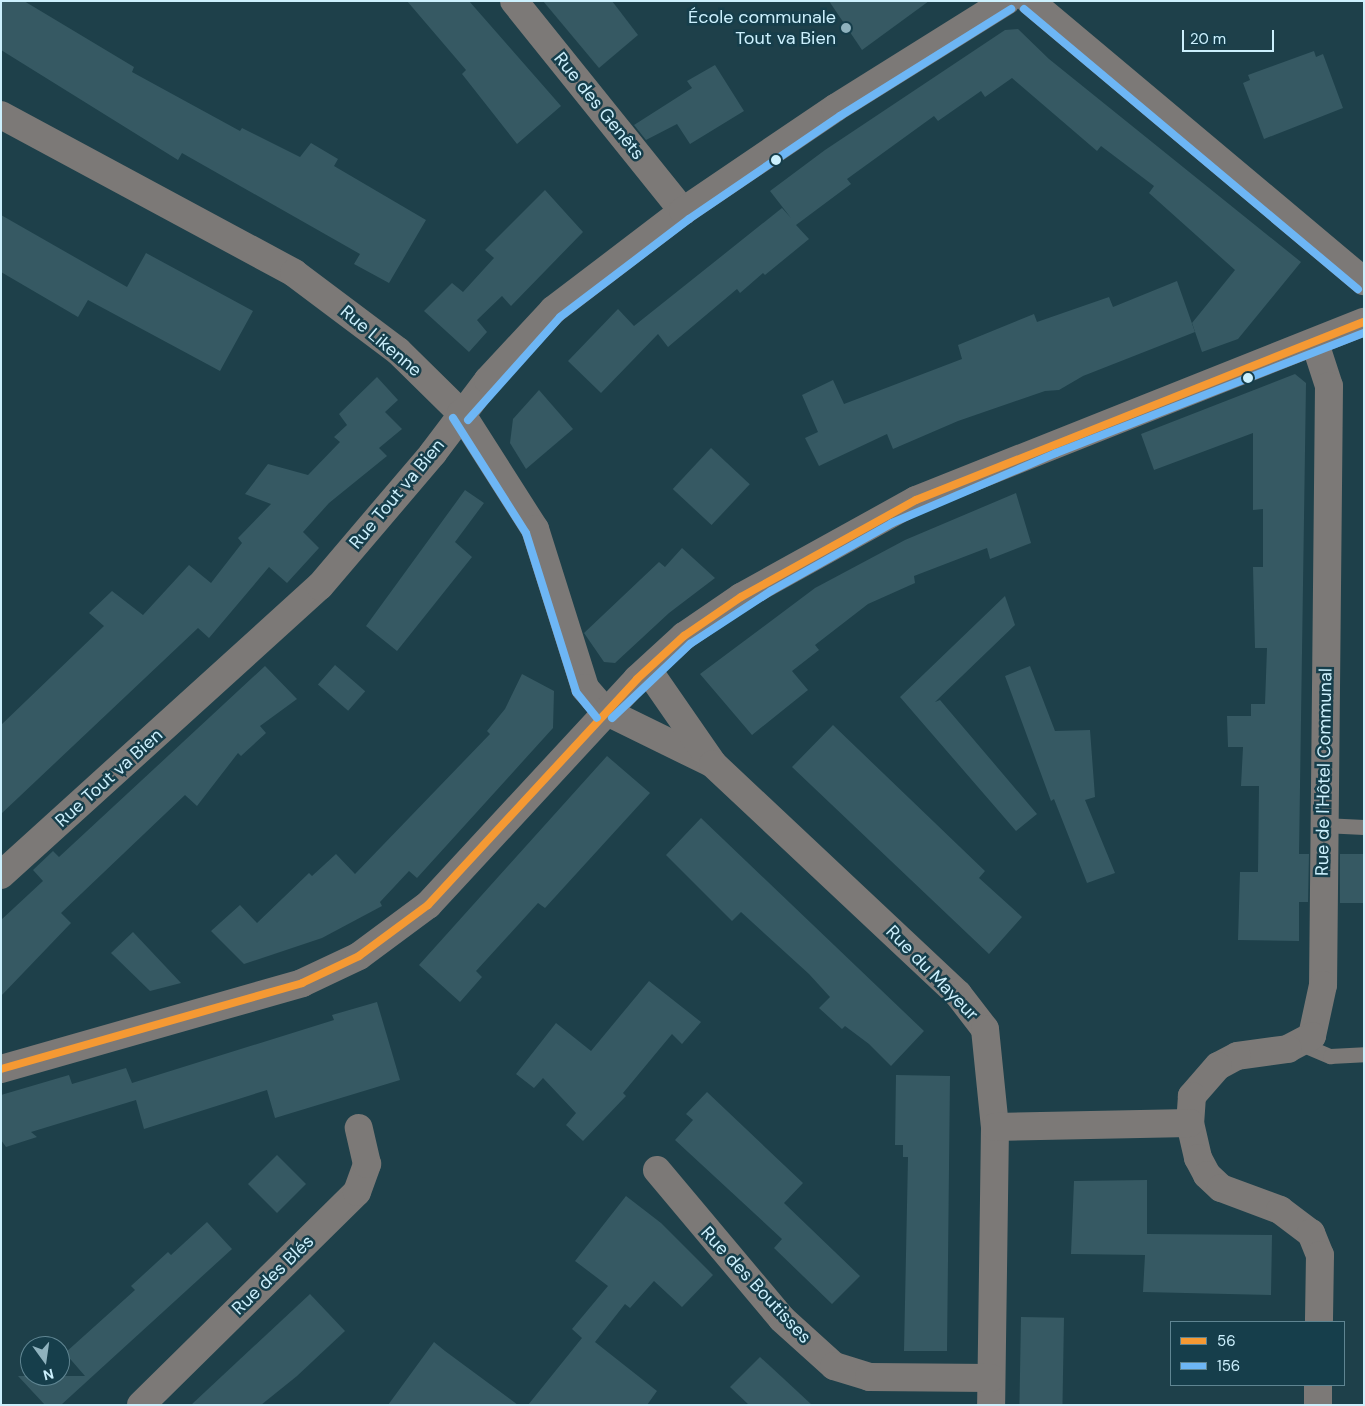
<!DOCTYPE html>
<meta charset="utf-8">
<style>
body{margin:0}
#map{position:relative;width:1365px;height:1406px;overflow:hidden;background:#1e404a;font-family:"DM Sans",sans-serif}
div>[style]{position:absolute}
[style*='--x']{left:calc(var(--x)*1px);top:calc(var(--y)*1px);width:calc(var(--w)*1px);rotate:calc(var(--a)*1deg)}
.building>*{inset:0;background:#365963;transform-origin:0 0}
.service>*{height:15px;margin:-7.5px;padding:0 7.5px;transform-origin:7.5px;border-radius:7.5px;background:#7c7977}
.minor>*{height:28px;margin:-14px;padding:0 14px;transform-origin:14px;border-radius:14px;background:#7c7977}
.tertiary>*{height:28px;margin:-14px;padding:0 14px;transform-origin:14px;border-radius:14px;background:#7c7977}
.bus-1>*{height:8px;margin:-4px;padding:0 4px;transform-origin:4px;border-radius:4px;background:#f59933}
.bus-2>*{height:8px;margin:-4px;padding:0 4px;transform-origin:4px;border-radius:4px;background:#6db6f5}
.dots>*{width:14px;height:14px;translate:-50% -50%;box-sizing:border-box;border:2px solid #163e4b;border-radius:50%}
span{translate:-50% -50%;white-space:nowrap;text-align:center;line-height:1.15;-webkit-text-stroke:5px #163e4b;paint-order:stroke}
.poi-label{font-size:18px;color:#ccf0fd}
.right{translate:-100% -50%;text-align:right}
.street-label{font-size:18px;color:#ccf0fd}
.frame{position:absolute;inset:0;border:2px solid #ccf0fd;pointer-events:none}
.legend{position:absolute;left:1170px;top:1321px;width:175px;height:65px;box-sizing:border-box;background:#163e4b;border:1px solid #5f8592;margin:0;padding:6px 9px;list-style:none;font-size:15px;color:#ccf0fd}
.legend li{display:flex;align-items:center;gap:10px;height:25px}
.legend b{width:25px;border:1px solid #5f8592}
.north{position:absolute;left:20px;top:1336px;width:50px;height:50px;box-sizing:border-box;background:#163e4b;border:1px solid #5f8592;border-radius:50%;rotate:166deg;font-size:14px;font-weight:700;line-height:20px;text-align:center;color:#ccf0fd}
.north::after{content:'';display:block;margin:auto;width:18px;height:22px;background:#8fb2be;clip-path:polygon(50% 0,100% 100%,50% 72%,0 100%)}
.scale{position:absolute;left:1182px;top:30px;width:92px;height:22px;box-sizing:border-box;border:2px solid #ccf0fd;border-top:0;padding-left:6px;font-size:15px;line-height:18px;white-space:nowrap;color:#ccf0fd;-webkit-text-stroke:4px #163e4b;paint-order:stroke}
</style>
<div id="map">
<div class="building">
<i style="clip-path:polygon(1px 1px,24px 1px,134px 67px,132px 72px,240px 131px,242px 128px,300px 157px,311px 143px,338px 159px,334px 166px,426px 220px,389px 283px,354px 264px,360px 254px,182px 153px,178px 160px,1px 50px)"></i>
<i style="clip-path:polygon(407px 1px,469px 1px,561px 106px,517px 144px,462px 74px,466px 70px)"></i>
<i style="clip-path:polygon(543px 1px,612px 1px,638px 35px,599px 68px)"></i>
<i style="clip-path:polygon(829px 1px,929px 1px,862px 50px)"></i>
<i style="clip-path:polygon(1018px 29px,1049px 59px,1301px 262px,1238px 339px,1202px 352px,1192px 323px,1235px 270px,1149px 193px,1154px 186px,1101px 146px,1097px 151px,1012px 78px,985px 97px,981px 91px,938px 121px,934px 116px,847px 179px,851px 184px,796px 225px,809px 239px,765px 275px,763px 273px,740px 293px,737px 289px,668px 347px,658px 334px,601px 393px,568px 361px,618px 309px,634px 326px,782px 208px,791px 218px,770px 191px,825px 150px,1005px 30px)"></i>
<i style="clip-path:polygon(1314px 51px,1316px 57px,1323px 54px,1343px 108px,1264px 139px,1243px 83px,1250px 80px,1248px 75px)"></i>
<i style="clip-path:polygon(715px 65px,744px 111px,690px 144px,677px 124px,646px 140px,634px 125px,692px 88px,687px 81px)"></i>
<i style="clip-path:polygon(545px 190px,583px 232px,511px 306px,502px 296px,477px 320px,487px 332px,469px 352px,424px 311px,452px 283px,463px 292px,494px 258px,485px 250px)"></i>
<i style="clip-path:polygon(1px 215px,127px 287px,146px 253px,253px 311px,220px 371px,88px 300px,78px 317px,1px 272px)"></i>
<i style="clip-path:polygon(1177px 281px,1195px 332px,1083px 376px,1059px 390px,1045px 391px,958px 421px,893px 449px,887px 434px,819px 466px,805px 438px,818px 432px,802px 395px,833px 380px,844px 404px,962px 359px,958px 345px,1034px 314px,1037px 322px,1109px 297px,1113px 307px)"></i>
<i style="clip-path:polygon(1295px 374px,1306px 383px,1299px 854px,1309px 854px,1308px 902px,1299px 902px,1299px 941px,1238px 940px,1240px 872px,1258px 872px,1259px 786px,1241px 786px,1243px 747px,1228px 747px,1227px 716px,1251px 716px,1251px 704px,1265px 704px,1267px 648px,1255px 648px,1253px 567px,1263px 567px,1263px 509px,1253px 510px,1253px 433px,1154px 470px,1141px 434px)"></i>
<i style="clip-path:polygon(377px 377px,398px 400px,385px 412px,402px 429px,379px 448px,387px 456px,329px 503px,303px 532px,319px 548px,287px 583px,269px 567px,209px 638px,198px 628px,1px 814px,1px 725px,104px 626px,89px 613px,112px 591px,143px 615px,189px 565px,211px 583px,242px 543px,238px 538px,271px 504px,245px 494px,268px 464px,308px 475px,340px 442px,334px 437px,347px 425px,339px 414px)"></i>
<i style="clip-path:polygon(539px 390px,573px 429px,526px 469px,510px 443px,513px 419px)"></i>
<i style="left:711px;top:448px;width:53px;height:56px;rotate:43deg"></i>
<i style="clip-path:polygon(465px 490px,484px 503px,455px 542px,472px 557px,397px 651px,366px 626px)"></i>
<i style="clip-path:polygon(1016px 493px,1031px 543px,990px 559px,987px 548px,914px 576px,915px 583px,868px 604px,815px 645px,819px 650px,792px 671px,808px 690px,752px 735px,700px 674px,815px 588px,905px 540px)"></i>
<i style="clip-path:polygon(682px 548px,715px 578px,669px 613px,615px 663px,604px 662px,584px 633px,659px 562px,665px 567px)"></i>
<i style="clip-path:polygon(1005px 596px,1015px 625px,935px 702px,940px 700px,1037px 814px,1016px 831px,900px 697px)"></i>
<i style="left:335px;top:665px;width:40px;height:26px;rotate:41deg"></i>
<i style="clip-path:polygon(265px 666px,297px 699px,260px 726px,266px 733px,241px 756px,238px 753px,197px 806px,185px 795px,61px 913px,71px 923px,1px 996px,1px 920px,43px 881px,33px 870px,53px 851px,59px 857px)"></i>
<i style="clip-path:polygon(1030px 666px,1055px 731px,1090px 730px,1095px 797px,1085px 800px,1115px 873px,1087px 883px,1054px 799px,1051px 801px,1005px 676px)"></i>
<i style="clip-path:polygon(522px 674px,554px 691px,553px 728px,417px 878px,409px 871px,380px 902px,382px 906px,322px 938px,244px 964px,211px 931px,240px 905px,257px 923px,309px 873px,312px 876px,336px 854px,355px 874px,490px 734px,487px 731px,505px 709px)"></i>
<i style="clip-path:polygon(833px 725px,985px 871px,979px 878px,1022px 917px,989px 954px,792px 767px)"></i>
<i style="clip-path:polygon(607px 756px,650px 793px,545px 908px,538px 903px,476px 971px,482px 977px,460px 1002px,419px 965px)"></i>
<i style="clip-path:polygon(701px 818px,924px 1031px,891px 1066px,869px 1044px,845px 1026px,842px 1029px,819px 1008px,830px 997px,809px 974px,741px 912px,732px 921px,666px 855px)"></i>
<i style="left:1340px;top:854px;width:24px;height:49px"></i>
<i style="clip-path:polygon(133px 932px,181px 983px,150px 991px,111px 953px)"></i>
<i style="clip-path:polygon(649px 981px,701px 1022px,682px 1044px,672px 1034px,623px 1093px,626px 1096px,583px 1141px,566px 1125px,576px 1113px,543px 1078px,534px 1088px,516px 1074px,556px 1023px,591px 1051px)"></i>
<i style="clip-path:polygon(377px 1002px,400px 1080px,275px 1118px,267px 1090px,144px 1129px,136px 1100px,31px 1132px,37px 1137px,6px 1147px,1px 1140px,1px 1095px,69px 1075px,72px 1084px,126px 1068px,132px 1083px,334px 1020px,332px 1015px)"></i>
<i style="clip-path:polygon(896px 1075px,950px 1076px,947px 1351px,904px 1351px,908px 1157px,903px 1157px,903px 1145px,895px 1145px)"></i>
<i style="clip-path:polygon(707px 1092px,803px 1183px,784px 1203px,860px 1276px,832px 1304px,774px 1248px,782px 1239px,675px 1140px,693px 1120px,686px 1114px)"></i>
<i style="left:277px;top:1155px;width:41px;height:41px;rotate:45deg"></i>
<i style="clip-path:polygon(1147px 1180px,1147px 1234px,1272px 1235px,1271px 1295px,1143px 1292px,1145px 1255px,1071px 1254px,1074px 1181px)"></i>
<i style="clip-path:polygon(626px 1196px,661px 1223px,713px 1275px,682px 1307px,654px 1281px,630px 1308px,625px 1304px,595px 1342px,657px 1391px,647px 1405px,528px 1405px,582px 1338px,572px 1329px,608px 1286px,575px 1261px)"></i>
<i style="clip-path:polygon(207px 1222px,232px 1249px,61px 1405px,45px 1405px,18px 1376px,85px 1376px,65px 1353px,135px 1290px,131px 1286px,168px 1252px,171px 1255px)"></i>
<i style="clip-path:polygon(310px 1294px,345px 1331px,297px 1376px,261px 1405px,191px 1405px)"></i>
<i style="left:1021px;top:1317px;width:43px;height:88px;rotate:1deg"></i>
<i style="clip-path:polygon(434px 1342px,445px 1351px,518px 1405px,388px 1405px)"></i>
<i style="clip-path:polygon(760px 1357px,784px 1379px,812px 1405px,749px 1405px,730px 1387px)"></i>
</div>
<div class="service">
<i style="--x:1323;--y:825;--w:41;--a:2.8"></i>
<i style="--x:1299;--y:1043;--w:34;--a:23"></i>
<i style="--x:1330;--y:1056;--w:34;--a:-3"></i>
</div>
<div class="minor">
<i style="--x:514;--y:1;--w:270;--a:51.2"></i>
<i style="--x:1030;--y:1;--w:436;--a:40"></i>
<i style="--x:1;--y:115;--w:333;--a:28.3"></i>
<i style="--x:294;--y:273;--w:130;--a:36.9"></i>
<i style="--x:398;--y:351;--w:88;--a:44.5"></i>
<i style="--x:461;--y:413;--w:138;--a:57.5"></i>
<i style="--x:535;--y:529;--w:167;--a:72.5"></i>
<i style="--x:585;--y:688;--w:30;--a:49"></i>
<i style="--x:605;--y:711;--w:120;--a:26.1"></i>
<i style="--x:1315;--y:343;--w:45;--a:72"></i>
<i style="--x:1329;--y:386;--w:599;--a:90.57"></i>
<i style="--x:1323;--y:985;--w:52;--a:102.2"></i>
<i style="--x:1312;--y:1036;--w:27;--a:152"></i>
<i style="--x:1288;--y:1049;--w:51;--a:172.2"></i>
<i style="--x:1237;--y:1056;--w:21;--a:152"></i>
<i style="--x:1218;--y:1066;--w:40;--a:131"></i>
<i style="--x:1192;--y:1096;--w:27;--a:94"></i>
<i style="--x:1190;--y:1123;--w:36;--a:77"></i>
<i style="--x:1198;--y:1158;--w:19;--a:62"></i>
<i style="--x:1207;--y:1175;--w:19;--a:43"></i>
<i style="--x:1221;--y:1188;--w:63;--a:20.4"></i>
<i style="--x:1280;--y:1210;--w:39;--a:37"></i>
<i style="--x:1311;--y:1233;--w:24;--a:68"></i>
<i style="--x:1320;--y:1255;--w:67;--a:90.9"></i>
<i style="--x:648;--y:670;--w:114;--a:55.3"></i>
<i style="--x:713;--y:764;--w:336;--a:43.2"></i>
<i style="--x:958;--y:994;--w:44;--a:52.4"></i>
<i style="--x:985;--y:1029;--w:99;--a:84.2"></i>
<i style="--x:995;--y:1127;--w:278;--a:90.8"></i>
<i style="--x:1;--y:875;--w:430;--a:-42.2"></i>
<i style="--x:320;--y:586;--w:175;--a:-49.6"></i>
<i style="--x:433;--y:453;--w:91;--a:-53"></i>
<i style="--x:488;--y:380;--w:96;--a:-47.1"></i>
<i style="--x:553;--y:310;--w:163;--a:-37.3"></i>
<i style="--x:683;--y:211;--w:184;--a:-34.1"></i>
<i style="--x:835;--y:108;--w:202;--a:-32"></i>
<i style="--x:995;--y:1127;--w:195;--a:-1.2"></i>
<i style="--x:657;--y:1170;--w:194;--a:50"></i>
<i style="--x:782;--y:1319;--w:70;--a:42.1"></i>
<i style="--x:834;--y:1366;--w:37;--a:17"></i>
<i style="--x:869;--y:1377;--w:122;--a:0.5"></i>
<i style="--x:141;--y:1405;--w:303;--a:-44.6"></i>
<i style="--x:357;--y:1192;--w:30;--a:-70"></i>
<i style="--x:367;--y:1164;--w:37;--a:-103"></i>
<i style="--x:1318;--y:1405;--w:20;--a:-90"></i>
</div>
<div class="tertiary">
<i style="--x:1;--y:1069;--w:313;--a:-15.9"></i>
<i style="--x:302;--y:983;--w:63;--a:-25.3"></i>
<i style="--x:359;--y:956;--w:86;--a:-36.5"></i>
<i style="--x:428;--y:905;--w:308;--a:-47.2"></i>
<i style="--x:637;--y:679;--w:64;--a:-42.5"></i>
<i style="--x:684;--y:636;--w:69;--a:-34.4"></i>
<i style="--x:741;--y:597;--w:200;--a:-29"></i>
<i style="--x:916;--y:500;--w:482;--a:-21.7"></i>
</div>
<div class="bus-1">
<i style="--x:1;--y:1069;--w:313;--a:-15.9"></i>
<i style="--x:302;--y:983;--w:63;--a:-25.3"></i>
<i style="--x:359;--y:956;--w:86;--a:-36.5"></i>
<i style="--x:428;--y:905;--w:308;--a:-47.2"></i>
<i style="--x:637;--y:679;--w:64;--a:-42.5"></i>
<i style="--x:684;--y:636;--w:69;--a:-34.4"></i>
<i style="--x:741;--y:597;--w:200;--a:-29"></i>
<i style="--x:916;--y:500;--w:482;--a:-21.7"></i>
</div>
<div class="bus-2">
<i style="--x:1024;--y:9;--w:436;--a:40"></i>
<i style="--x:453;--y:418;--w:136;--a:57.6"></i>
<i style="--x:526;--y:533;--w:167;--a:72.5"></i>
<i style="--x:576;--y:692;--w:33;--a:51"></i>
<i style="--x:468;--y:420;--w:138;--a:-48.2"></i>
<i style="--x:560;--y:317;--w:162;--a:-37.2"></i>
<i style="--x:689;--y:219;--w:183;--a:-34.3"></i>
<i style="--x:840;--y:116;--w:202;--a:-32"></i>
<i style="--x:612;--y:718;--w:108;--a:-43.5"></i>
<i style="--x:690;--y:644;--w:97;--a:-33.2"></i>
<i style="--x:771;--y:591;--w:139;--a:-29.3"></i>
<i style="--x:892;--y:523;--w:178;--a:-23.1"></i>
<i style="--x:1056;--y:453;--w:331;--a:-21.3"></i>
</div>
<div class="dots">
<i style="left:846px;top:28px;background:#8fb2be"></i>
<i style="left:776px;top:160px;background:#ccf0fd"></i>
<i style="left:1248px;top:378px;background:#ccf0fd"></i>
</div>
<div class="poi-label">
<span class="right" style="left:836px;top:28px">École communale<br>Tout va Bien</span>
</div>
<div class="street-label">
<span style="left:599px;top:106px;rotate:51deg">Rue des Genêts</span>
<span style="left:381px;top:341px;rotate:40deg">Rue Likenne</span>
<span style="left:397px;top:494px;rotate:-50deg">Rue Tout va Bien</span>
<span style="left:1324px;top:772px;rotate:-89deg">Rue de l'Hôtel Communal</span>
<span style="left:109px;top:778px;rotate:-42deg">Rue Tout va Bien</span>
<span style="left:932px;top:973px;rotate:46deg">Rue du Mayeur</span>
<span style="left:273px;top:1275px;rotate:-44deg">Rue des Blés</span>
<span style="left:756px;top:1285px;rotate:47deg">Rue des Boutisses</span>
</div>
<div class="frame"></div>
<ul class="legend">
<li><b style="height:6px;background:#f59933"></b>56</li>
<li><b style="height:6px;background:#6db6f5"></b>156</li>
</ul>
<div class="north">N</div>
<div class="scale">20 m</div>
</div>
